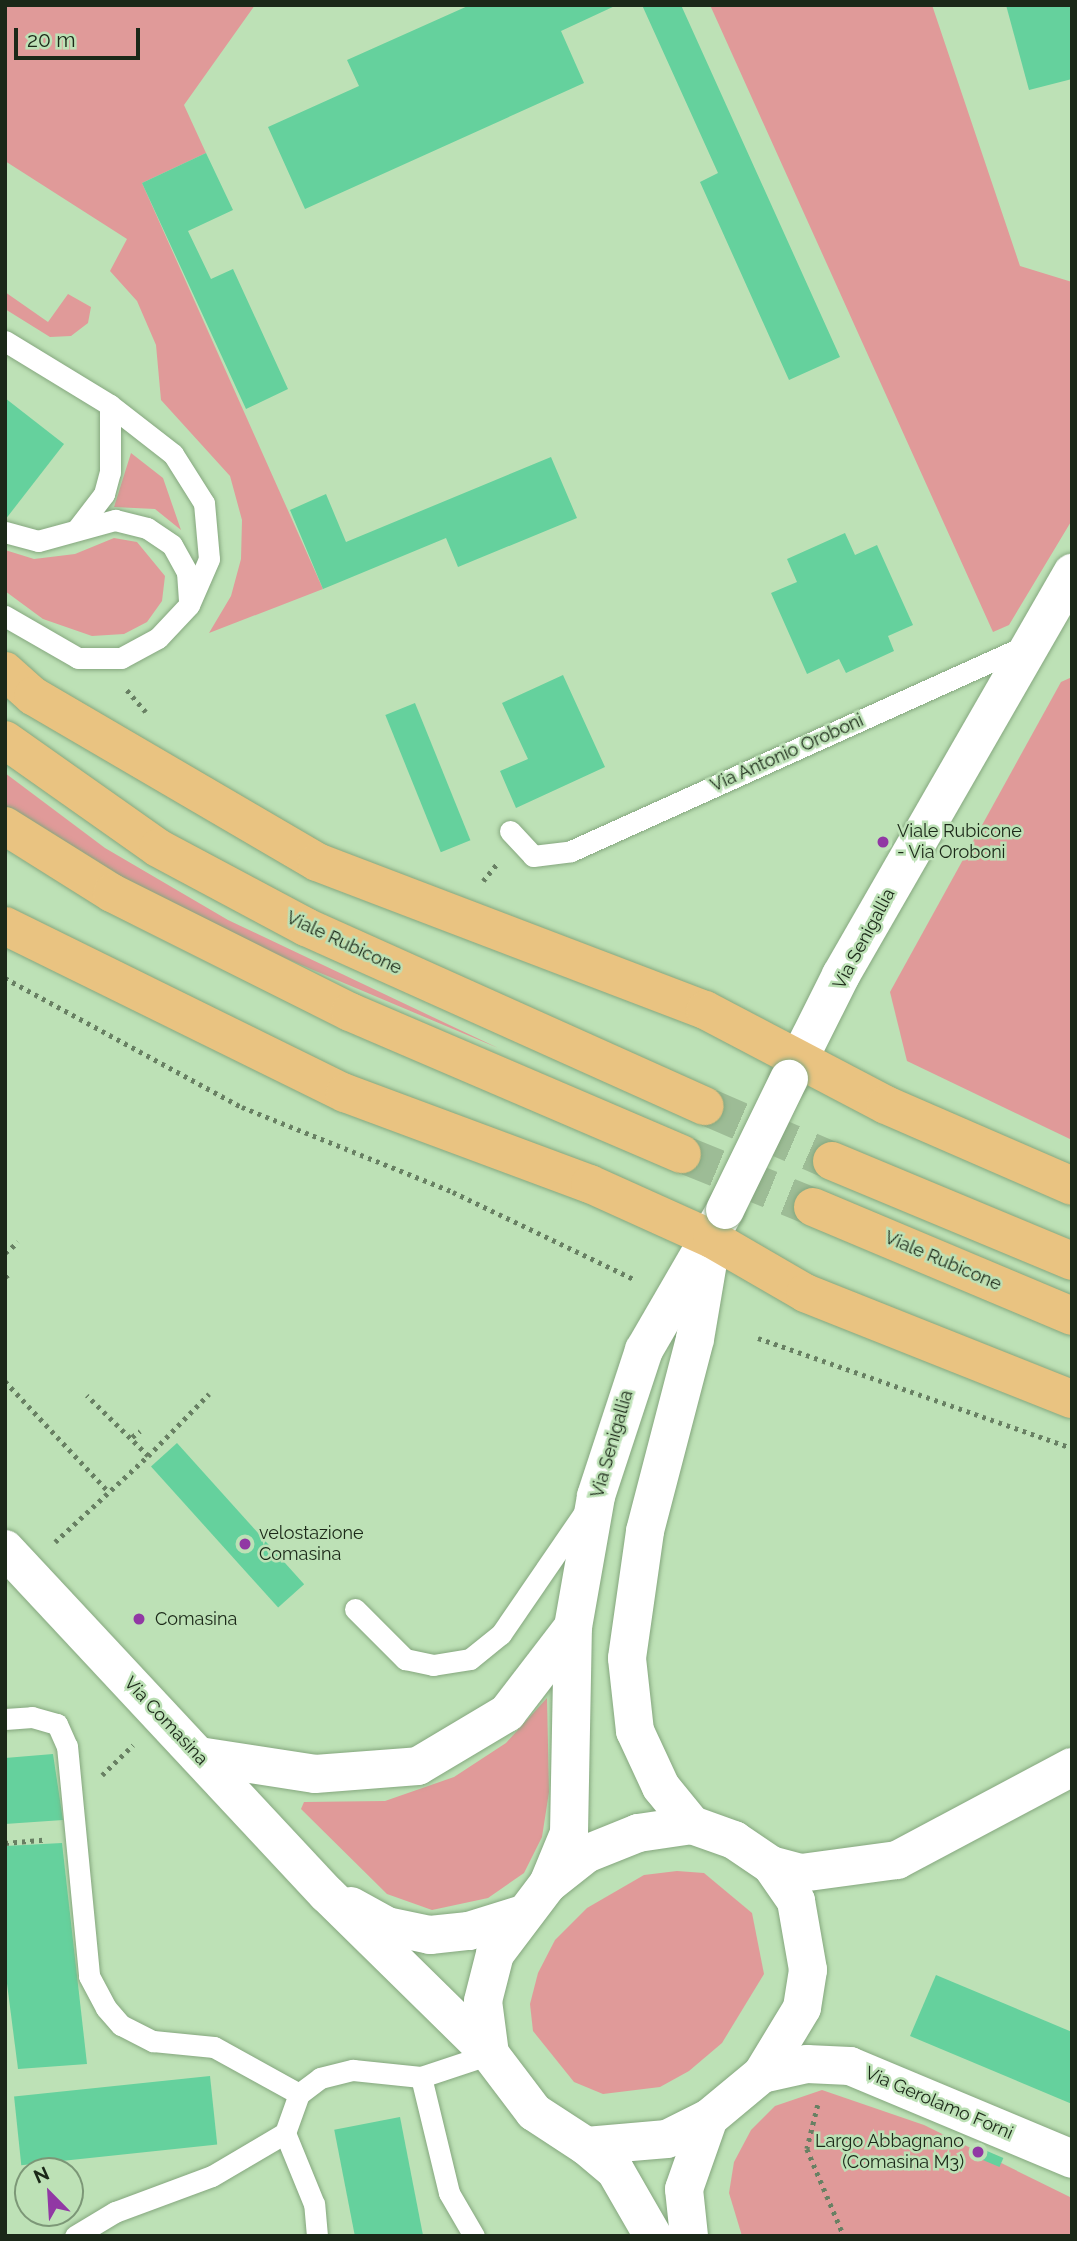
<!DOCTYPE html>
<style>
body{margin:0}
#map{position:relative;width:1077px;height:2241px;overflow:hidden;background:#bde1b6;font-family:Raleway,sans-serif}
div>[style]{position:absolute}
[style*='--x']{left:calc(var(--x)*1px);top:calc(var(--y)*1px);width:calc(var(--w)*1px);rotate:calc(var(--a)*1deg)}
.green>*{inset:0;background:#e09a99}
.building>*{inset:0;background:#65d19d;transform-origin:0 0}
.highway-tunnel>*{height:38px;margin-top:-19px;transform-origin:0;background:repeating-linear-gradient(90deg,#9dbc96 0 38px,transparent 0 57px)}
.path>*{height:4.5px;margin-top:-2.25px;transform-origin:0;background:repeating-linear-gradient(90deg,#688063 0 3.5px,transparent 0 8.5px)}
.roads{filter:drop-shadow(0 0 2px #85a77e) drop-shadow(0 0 2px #85a77e)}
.lane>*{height:21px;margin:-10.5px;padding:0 10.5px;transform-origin:10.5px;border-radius:10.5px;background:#fff}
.street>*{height:38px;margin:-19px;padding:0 19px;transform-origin:19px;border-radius:19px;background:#fff}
.secondary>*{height:38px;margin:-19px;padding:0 19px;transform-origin:19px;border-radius:19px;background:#fff}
.highway>*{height:38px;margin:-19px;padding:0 19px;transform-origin:19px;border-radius:19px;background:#e9c381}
.bridges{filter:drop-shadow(0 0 2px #85a77e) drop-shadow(0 0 2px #85a77e)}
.street-bridge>*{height:38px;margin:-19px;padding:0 19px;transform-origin:19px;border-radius:19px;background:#fff}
.dots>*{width:19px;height:19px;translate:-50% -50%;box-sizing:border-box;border:4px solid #bde1b6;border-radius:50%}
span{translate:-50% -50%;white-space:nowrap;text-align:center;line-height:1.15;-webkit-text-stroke:5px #bde1b6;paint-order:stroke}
.street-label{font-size:18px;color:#1b2818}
.poi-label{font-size:18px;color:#1b2818}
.left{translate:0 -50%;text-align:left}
.right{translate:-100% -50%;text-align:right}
.frame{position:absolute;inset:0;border:7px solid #1b2818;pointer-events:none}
.north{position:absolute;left:14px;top:2157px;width:70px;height:70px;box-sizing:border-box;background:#bde1b6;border:2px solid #7c9777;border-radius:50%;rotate:336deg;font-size:19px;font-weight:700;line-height:28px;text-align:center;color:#1b2818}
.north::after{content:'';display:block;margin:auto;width:24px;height:32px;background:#9138a4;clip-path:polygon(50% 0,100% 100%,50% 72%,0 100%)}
.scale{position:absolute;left:14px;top:28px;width:126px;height:32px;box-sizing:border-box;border:4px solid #1b2818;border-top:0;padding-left:9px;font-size:21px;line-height:24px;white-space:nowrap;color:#1b2818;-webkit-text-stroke:5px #bde1b6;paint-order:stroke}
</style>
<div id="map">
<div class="green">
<i style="clip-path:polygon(5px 5px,255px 5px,184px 105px,206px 153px,142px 183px,323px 589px,209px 633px,231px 596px,241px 559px,242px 520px,230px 476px,161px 400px,156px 345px,137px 301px,110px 271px,127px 239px,5px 161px)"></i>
<i style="clip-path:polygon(710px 5px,932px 5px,1020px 266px,1072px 282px,1072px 520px,1009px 625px,993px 632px)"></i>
<i style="clip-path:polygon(5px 292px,48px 322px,68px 294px,91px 307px,88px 323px,71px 336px,50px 337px,5px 309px)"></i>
<i style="clip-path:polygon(131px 453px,163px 478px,181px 530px,155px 509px,114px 507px)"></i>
<i style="clip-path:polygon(114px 538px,137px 542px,165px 576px,162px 601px,147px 622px,124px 634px,92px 636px,43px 619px,5px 591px,5px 550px,34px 559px,75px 554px)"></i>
<i style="clip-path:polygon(1072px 677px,1072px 1140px,907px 1061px,890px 992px,1061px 682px)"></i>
<i style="clip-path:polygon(5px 773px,105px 848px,228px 920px,498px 1048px,223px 932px,120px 877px,5px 807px)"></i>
<i style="clip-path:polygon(547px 1698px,549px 1792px,542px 1837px,524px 1873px,488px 1898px,432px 1910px,387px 1894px,301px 1809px,304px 1802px,385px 1801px,454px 1777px,506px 1743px)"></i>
<i style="clip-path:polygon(677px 1871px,704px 1873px,752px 1913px,764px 1974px,722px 2043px,689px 2071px,660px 2087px,603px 2094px,574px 2082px,533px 2031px,530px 2004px,538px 1973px,555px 1940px,587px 1908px,644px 1875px)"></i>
<i style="clip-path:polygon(822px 2090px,924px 2125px,1072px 2198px,1072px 2236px,742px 2236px,729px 2193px,734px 2162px,751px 2130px,775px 2106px)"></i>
</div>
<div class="building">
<i style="clip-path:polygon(470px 5px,617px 5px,561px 31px,584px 83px,305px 209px,268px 127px,359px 86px,347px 60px)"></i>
<i style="clip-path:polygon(642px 5px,681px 5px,840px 357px,789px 380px,700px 182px,718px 173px)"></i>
<i style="clip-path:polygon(1006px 5px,1072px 5px,1072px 79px,1029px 90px)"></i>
<i style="clip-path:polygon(206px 153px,233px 210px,188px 231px,211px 279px,233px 269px,288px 389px,246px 409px,142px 183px)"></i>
<i style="clip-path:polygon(5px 398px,64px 444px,5px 520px)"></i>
<i style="clip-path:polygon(551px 457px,577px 518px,458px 567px,446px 538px,323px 589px,290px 510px,326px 494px,346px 542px)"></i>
<i style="clip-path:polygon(845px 533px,855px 555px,877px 545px,913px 625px,888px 636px,894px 651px,846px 673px,839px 659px,807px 674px,771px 593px,797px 582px,787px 559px)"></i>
<i style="clip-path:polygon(563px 675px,605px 767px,516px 808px,500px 771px,528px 759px,502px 703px)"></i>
<i style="left:415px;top:703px;width:148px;height:32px;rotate:68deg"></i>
<i style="left:177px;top:1443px;width:190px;height:35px;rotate:48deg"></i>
<i style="clip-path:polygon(53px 1754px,63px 1820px,5px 1824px,5px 1758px)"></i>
<i style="clip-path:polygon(62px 1843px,87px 2064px,18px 2069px,5px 1968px,5px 1846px)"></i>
<i style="clip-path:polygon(936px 1975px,1072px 2032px,1072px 2104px,910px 2036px)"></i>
<i style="left:210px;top:2076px;width:69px;height:197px;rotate:84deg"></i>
<i style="left:400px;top:2117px;width:121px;height:67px;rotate:79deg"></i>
<i style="left:973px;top:2145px;width:33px;height:10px;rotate:23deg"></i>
</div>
<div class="highway-tunnel">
<i style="--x:705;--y:1106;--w:138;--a:23.4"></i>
<i style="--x:682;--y:1154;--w:141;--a:22"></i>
</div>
<div class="path">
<i style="--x:127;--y:690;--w:29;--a:49"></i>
<i style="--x:483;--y:881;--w:22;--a:-51"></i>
<i style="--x:5;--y:978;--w:270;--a:28.6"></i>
<i style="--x:242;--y:1107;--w:227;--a:21.9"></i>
<i style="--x:453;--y:1192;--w:201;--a:25.7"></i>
<i style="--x:5;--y:1253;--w:17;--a:-40"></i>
<i style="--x:5;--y:1277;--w:5;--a:-37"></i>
<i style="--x:758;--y:1338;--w:333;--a:19.3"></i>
<i style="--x:5;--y:1381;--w:152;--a:46.9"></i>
<i style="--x:132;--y:1437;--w:10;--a:-37"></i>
<i style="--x:148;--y:1456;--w:87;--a:-45.5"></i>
<i style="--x:55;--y:1542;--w:127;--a:-42.8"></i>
<i style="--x:148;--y:1456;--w:86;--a:-135.5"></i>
<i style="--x:102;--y:1775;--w:43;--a:-44.1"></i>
<i style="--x:5;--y:1843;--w:38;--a:-5"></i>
<i style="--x:818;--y:2105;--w:45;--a:104"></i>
<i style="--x:807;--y:2149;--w:95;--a:67"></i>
</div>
<div class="roads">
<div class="lane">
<i style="--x:5;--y:341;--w:123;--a:31.4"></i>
<i style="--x:110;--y:405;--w:80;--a:37.9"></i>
<i style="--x:173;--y:454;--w:58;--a:57.7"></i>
<i style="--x:204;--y:503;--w:56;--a:84.9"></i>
<i style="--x:209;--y:559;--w:50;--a:113.5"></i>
<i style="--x:189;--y:605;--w:45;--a:133.2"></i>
<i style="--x:158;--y:638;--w:42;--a:151.6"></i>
<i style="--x:121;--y:658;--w:43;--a:180"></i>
<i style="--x:78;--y:658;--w:84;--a:-150.1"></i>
<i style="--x:78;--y:528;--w:43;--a:-52.6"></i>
<i style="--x:104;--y:494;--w:23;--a:-75"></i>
<i style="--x:110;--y:472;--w:67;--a:-90"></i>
<i style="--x:5;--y:532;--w:34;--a:15"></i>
<i style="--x:38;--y:541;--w:80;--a:-15.3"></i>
<i style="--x:115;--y:520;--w:33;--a:14"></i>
<i style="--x:147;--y:528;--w:30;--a:34"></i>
<i style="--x:172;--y:545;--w:31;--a:61"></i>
<i style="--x:187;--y:572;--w:28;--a:86"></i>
<i style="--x:510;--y:831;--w:34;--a:47"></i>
<i style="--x:533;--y:856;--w:38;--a:-7"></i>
<i style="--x:571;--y:851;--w:499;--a:-24.3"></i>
<i style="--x:355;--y:1609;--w:71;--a:45"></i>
<i style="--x:405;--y:1659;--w:29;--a:12"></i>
<i style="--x:433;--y:1665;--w:37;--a:-9"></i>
<i style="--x:470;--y:1659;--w:40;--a:-39"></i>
<i style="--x:501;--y:1634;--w:150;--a:-55.6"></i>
<i style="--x:5;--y:1719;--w:27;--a:-4"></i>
<i style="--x:32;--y:1717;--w:26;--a:16"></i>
<i style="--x:57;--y:1724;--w:24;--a:66"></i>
<i style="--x:67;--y:1746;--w:231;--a:84.5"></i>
<i style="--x:89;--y:1976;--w:36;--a:62"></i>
<i style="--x:106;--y:2008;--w:23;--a:49"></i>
<i style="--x:121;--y:2025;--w:36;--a:27"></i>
<i style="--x:153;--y:2041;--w:61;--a:5.6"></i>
<i style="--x:214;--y:2047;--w:97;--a:28.9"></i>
<i style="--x:421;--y:2077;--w:119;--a:76.4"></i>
<i style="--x:449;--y:2193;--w:50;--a:59.8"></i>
<i style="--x:75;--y:2236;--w:47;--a:-31"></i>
<i style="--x:115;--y:2212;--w:103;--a:-20.4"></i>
<i style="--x:212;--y:2176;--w:85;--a:-30.5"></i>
<i style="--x:317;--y:2236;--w:32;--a:-95"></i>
<i style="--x:314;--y:2204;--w:77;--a:-112.2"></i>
<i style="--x:285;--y:2133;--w:41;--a:-70.3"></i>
<i style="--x:299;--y:2094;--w:26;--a:-37"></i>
<i style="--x:320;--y:2078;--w:34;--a:-14"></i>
<i style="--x:353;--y:2070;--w:68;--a:5.9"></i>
<i style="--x:421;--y:2077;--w:73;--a:-18.4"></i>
</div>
<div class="street">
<i style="--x:789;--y:1079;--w:116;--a:-63.4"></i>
<i style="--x:841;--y:975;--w:464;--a:-60.1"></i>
<i style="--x:199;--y:1756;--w:117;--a:8.8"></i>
<i style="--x:315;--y:1774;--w:103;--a:-4.4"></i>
<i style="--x:418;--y:1766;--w:104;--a:-30.8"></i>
<i style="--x:507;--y:1713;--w:108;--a:-52.5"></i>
<i style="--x:692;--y:1825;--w:49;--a:-129.2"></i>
<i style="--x:661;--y:1787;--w:62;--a:-114.9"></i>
<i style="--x:635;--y:1731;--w:73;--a:-96.3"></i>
<i style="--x:627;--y:1658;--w:128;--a:-81.9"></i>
<i style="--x:645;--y:1531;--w:198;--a:-75.4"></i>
<i style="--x:695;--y:1339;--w:96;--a:-80.4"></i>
<i style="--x:771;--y:1865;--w:31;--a:15"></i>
<i style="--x:801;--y:1873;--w:97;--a:-7.7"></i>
<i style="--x:897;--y:1860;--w:198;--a:-28"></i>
<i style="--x:548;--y:1884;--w:55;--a:-67.6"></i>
<i style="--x:569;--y:1833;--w:206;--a:-88.9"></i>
<i style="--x:573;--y:1627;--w:133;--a:-80"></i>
<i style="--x:596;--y:1496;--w:154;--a:-71.8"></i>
<i style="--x:644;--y:1350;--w:162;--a:-59.9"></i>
<i style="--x:762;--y:2074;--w:46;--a:-12.5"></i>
<i style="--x:807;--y:2064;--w:43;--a:2.7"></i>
<i style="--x:850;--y:2066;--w:241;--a:22.7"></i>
</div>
<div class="secondary">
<i style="--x:5;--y:1549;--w:472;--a:47"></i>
<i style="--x:327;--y:1894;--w:228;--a:44.5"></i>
<i style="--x:692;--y:1825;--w:45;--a:19.7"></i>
<i style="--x:734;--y:1840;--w:45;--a:34"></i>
<i style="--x:771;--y:1865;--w:44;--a:55.2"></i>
<i style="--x:796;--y:1901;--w:70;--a:80.1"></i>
<i style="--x:808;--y:1970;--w:38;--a:99"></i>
<i style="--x:802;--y:2008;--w:77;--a:121.2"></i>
<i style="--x:762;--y:2074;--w:69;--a:140.3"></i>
<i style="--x:709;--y:2118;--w:47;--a:153.4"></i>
<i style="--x:667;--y:2139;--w:81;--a:175.1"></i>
<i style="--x:586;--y:2146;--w:62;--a:-146.8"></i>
<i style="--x:534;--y:2112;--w:73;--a:-127.2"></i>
<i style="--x:490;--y:2054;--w:53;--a:-97.5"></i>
<i style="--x:483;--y:2001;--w:49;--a:-75.7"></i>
<i style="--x:495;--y:1954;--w:88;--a:-52.9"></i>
<i style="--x:548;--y:1884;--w:48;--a:-38.3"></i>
<i style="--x:586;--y:1854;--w:56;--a:-22"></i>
<i style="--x:638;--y:1833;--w:55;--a:-8.4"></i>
<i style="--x:351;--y:1906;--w:41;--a:29.1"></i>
<i style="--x:387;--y:1926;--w:44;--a:11.8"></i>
<i style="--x:430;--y:1935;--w:39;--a:-6"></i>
<i style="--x:469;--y:1931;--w:53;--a:-17.4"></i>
<i style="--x:586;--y:2146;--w:38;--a:40"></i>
<i style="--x:615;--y:2170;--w:76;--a:60.1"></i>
<i style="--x:689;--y:2236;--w:47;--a:-96.1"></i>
<i style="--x:684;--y:2189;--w:75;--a:-70.6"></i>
</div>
<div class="highway">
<i style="--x:5;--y:671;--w:38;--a:42"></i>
<i style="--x:33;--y:696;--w:329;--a:30.3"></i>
<i style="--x:317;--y:862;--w:415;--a:20.9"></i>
<i style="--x:705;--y:1010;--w:204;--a:27.7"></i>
<i style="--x:886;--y:1105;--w:203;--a:23.5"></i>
<i style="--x:5;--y:740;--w:187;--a:35.2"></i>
<i style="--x:158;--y:848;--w:168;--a:28.1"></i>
<i style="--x:306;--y:927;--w:437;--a:24.2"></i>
<i style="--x:5;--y:826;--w:126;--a:32.1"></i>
<i style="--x:112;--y:893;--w:266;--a:26.6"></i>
<i style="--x:350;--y:1012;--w:361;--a:23.2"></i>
<i style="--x:5;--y:926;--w:379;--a:26.2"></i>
<i style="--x:345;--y:1093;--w:261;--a:20.4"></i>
<i style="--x:590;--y:1184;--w:134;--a:24.3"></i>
<i style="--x:712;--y:1239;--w:108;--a:30.1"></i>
<i style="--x:805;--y:1293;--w:287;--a:21.7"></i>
<i style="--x:832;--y:1161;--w:260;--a:22.6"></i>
<i style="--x:813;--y:1207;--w:281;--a:22.8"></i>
</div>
</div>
<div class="bridges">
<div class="street-bridge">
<i style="--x:725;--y:1210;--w:146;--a:-64"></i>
</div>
</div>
<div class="dots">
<i style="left:883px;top:842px;background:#9138a4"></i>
<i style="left:245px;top:1544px;background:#9138a4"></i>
<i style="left:139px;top:1619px;background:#9138a4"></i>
<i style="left:978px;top:2152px;background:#9138a4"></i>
</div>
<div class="street-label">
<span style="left:787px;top:753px;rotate:-24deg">Via Antonio Oroboni</span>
<span style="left:864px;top:939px;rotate:-62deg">Via Senigallia</span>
<span style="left:344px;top:943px;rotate:25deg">Viale Rubicone</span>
<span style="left:943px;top:1261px;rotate:23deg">Viale Rubicone</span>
<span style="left:612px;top:1444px;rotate:-74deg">Via Senigallia</span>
<span style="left:166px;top:1721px;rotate:47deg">Via Comasina</span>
<span style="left:939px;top:2103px;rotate:23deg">Via Gerolamo Forni</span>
</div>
<div class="poi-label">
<span class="left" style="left:897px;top:842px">Viale Rubicone<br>- Via Oroboni</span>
<span class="left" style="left:259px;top:1544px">velostazione<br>Comasina</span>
<span class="left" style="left:155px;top:1619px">Comasina</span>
<span class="right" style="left:964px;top:2152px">Largo Abbagnano<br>(Comasina M3)</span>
</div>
<div class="frame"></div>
<div class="north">N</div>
<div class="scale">20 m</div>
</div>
